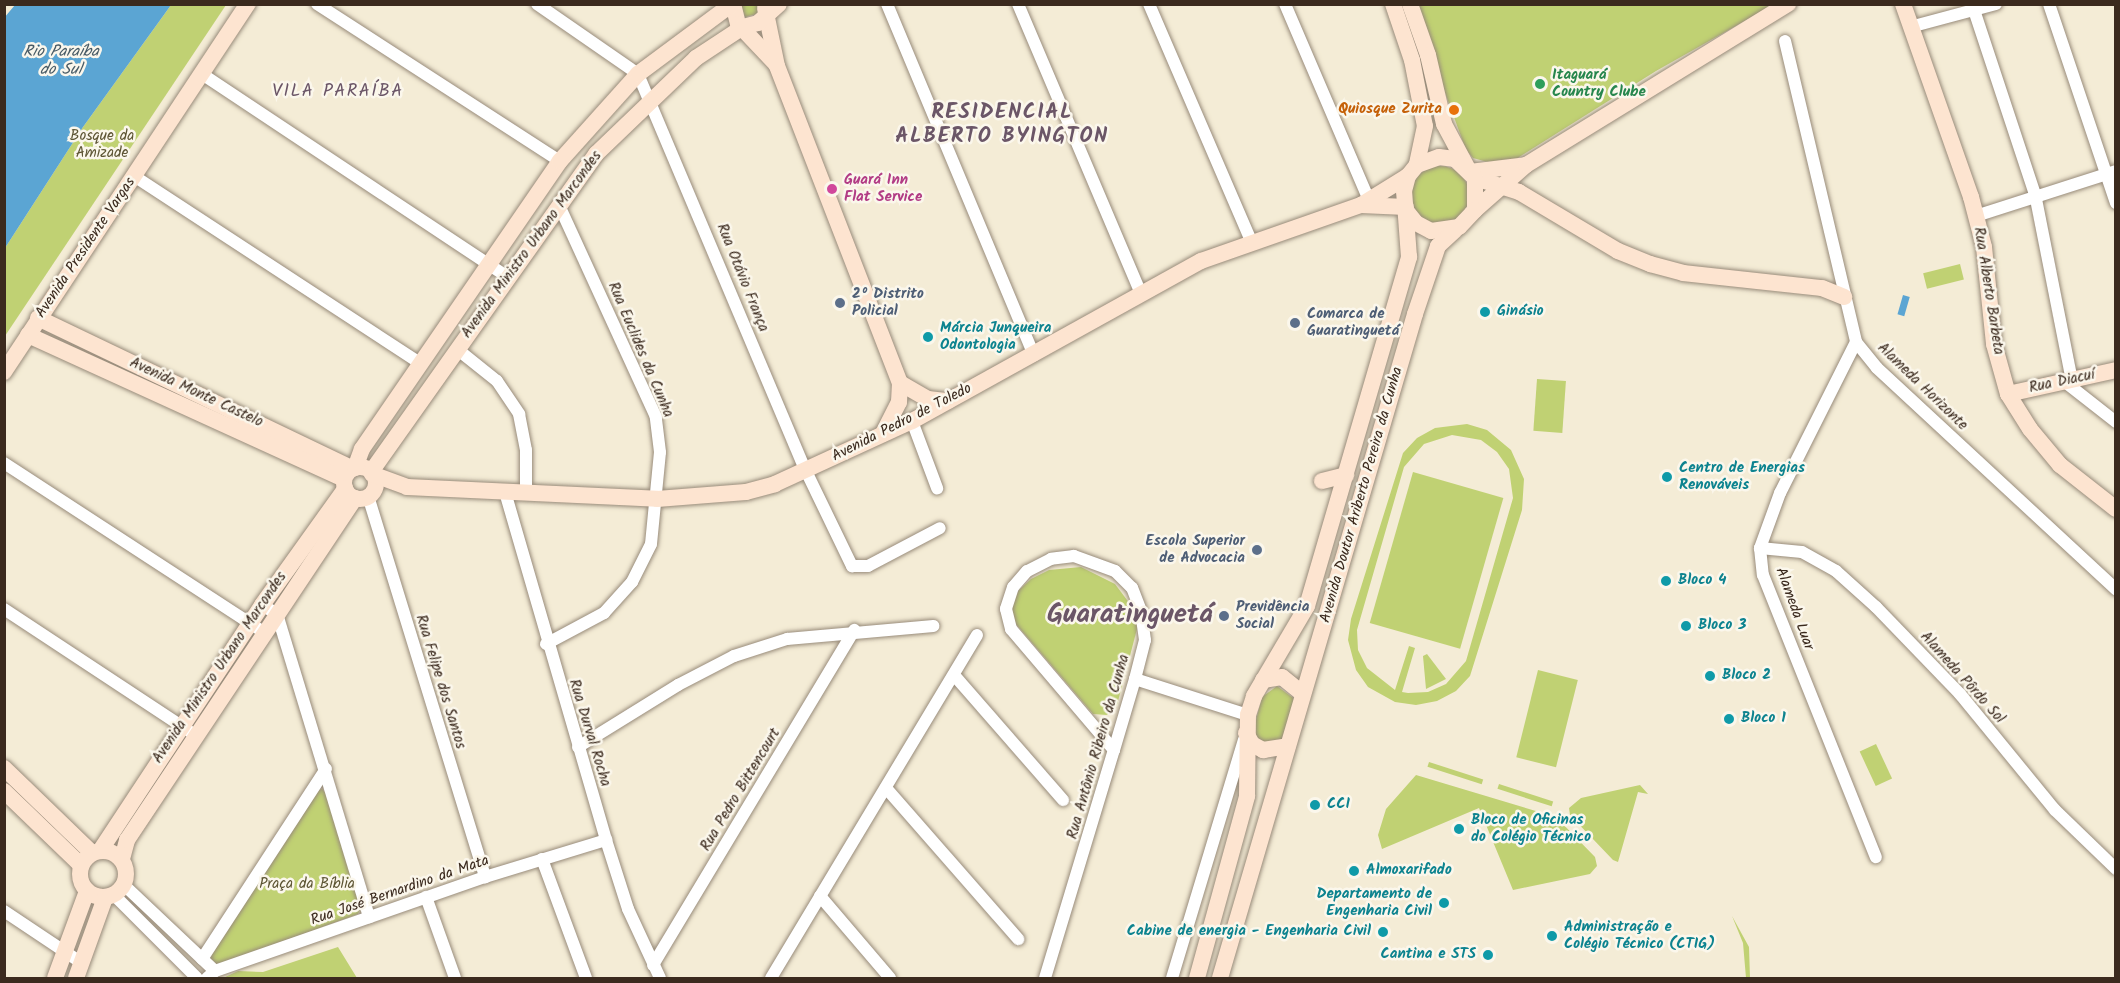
<!DOCTYPE html>
<meta charset="utf-8">
<style>
body{margin:0}
#map{position:relative;width:2120px;height:983px;overflow:hidden;background:#f4ecd6;font-family:Kalam,sans-serif}
div>[style]{position:absolute}
[style*='--x']{left:calc(var(--x)*1px);top:calc(var(--y)*1px);width:calc(var(--w)*1px);rotate:calc(var(--a)*1deg)}
.green>*{inset:0;background:#c0d173;transform-origin:0 0}
.round{border-radius:50%}
.water>*{inset:0;background:#5ba5d3;transform-origin:0 0}
.roads{filter:drop-shadow(0 0 2px #988b7a) drop-shadow(0 0 2px #988b7a)}
.street>*{height:12px;margin:-6px;padding:0 6px;transform-origin:6px;border-radius:6px;background:#fff}
.secondary>*{height:16px;margin:-8px;padding:0 8px;transform-origin:8px;border-radius:8px;background:#fde4d0}
.secondary>.ring{margin:-8px;padding:0;box-sizing:content-box;background:none;border:16px solid #fde4d0;border-radius:50%}
.dots>*{width:16px;height:16px;translate:-50% -50%;box-sizing:border-box;border:3px solid #fbf7ec;border-radius:50%}
span{translate:-50% -50%;white-space:nowrap;text-align:center;line-height:1.15;-webkit-text-stroke:5px #fbf7ec;paint-order:stroke}
.leisure-label{font-size:15px;color:#27864d;font-weight:700}
.left{translate:0 -50%;text-align:left}
.food-label{font-size:15px;color:#c56008;font-weight:700}
.right{translate:-100% -50%;text-align:right}
.park-label{font-size:15px;color:#5c5433}
.hotel-label{font-size:15px;color:#b23c85;font-weight:700}
.street-label{font-size:15px;color:#3b2a1e}
.service-label{font-size:15px;color:#4e5e75;font-weight:700}
.culture-label{font-size:15px;color:#0d838f;font-weight:700}
.water-label{font-size:16px;color:#485b66;font-style:italic}
.quarter-label{font-size:18px;color:#6b5667;letter-spacing:1.5px}
.district-label{font-size:21px;color:#6b5667;font-weight:700;letter-spacing:1.5px}
.town-label{font-size:27px;color:#6b5667;font-weight:700}
.frame{position:absolute;inset:0;border:6px solid #3b2a1e;pointer-events:none}
</style>
<div id="map">
<div class="green">
<i style="clip-path:polygon(171px 5px,226px 5px,5px 336px,5px 248px,83px 127px)"></i>
<i style="clip-path:polygon(741px 5px,760px 5px,760px 13px,745px 17px)"></i>
<i style="clip-path:polygon(1413px 5px,1773px 5px,1656px 71px,1516px 159px,1491px 163px,1473px 158px,1466px 150px)"></i>
<i class="round" style="left:1411px;top:166px;width:58px;height:58px"></i>
<i style="left:1960px;top:264px;width:16px;height:38px;rotate:76deg"></i>
<i style="left:1537px;top:379px;width:29px;height:52px;rotate:4deg"></i>
<i style="clip-path:polygon(evenodd,1467px 424px,1487px 430px,1511px 450px,1524px 479px,1522px 510px,1470px 676px,1456px 691px,1437px 701px,1416px 705px,1395px 702px,1368px 687px,1356px 670px,1348px 640px,1351px 619px,1403px 453px,1417px 438px,1435px 428px,1467px 424px,1452px 435px,1481px 440px,1497px 452px,1509px 469px,1513px 498px,1466px 661px,1446px 684px,1428px 692px,1408px 693px,1402px 692px,1415px 648px,1409px 646px,1395px 690px,1367px 668px,1358px 650px,1357px 630px,1404px 467px,1424px 444px,1452px 435px)"></i>
<i style="left:1413px;top:472px;width:94px;height:157px;rotate:16deg"></i>
<i style="clip-path:polygon(1081px 567px,1115px 584px,1136px 612px,1137px 629px,1117px 705px,1107px 715px,1093px 714px,1016px 624px,1010px 610px,1016px 593px,1031px 579px,1049px 570px)"></i>
<i style="clip-path:polygon(1427px 654px,1446px 679px,1426px 689px,1423px 656px)"></i>
<i style="left:1538px;top:670px;width:41px;height:90px;rotate:14deg"></i>
<i style="clip-path:polygon(1277px 686px,1296px 700px,1283px 742px,1263px 747px,1253px 732px,1262px 697px)"></i>
<i style="left:1876px;top:744px;width:38px;height:18px;rotate:65deg"></i>
<i style="left:1429px;top:762px;width:57px;height:5px;rotate:18deg"></i>
<i style="clip-path:polygon(1416px 775px,1556px 817px,1595px 857px,1597px 866px,1590px 874px,1513px 890px,1479px 808px,1382px 849px,1378px 835px,1386px 809px)"></i>
<i style="left:1499px;top:784px;width:57px;height:5px;rotate:18deg"></i>
<i style="clip-path:polygon(1640px 785px,1648px 794px,1638px 792px,1618px 862px,1613px 860px,1570px 815px,1569px 808px,1581px 798px)"></i>
<i style="clip-path:polygon(322px 789px,327px 794px,361px 907px,358px 914px,218px 965px,211px 959px,212px 949px,315px 791px)"></i>
<i style="clip-path:polygon(1732px 916px,1749px 947px,1750px 978px,1746px 978px,1743px 943px)"></i>
<i style="clip-path:polygon(338px 947px,357px 978px,223px 978px,238px 971px,263px 972px)"></i>
</div>
<div class="water">
<i style="clip-path:polygon(15px 5px,171px 5px,83px 127px,5px 248px,4px 18px)"></i>
<i style="left:1903px;top:295px;width:7px;height:20px;rotate:16deg"></i>
</div>
<div class="roads">
<div class="street">
<i style="--x:317;--y:4;--w:289;--a:32.9"></i>
<i style="--x:537;--y:4;--w:123;--a:34.7"></i>
<i style="--x:638;--y:74;--w:431;--a:67.1"></i>
<i style="--x:806;--y:471;--w:106;--a:64.2"></i>
<i style="--x:852;--y:566;--w:16;--a:0"></i>
<i style="--x:868;--y:566;--w:81;--a:-27.8"></i>
<i style="--x:887;--y:4;--w:381;--a:67.3"></i>
<i style="--x:1018;--y:4;--w:315;--a:67"></i>
<i style="--x:1149;--y:4;--w:258;--a:66.7"></i>
<i style="--x:1285;--y:4;--w:213;--a:66.8"></i>
<i style="--x:2049;--y:4;--w:210;--a:71.4"></i>
<i style="--x:1974;--y:10;--w:194;--a:71.7"></i>
<i style="--x:2035;--y:194;--w:191;--a:78.8"></i>
<i style="--x:1910;--y:27;--w:89;--a:-15"></i>
<i style="--x:1785;--y:41;--w:309;--a:76.7"></i>
<i style="--x:1856;--y:342;--w:33;--a:51"></i>
<i style="--x:1877;--y:368;--w:326;--a:42.8"></i>
<i style="--x:202;--y:74;--w:367;--a:33.6"></i>
<i style="--x:134;--y:176;--w:342;--a:33.2"></i>
<i style="--x:1976;--y:216;--w:147;--a:-17.8"></i>
<i style="--x:1856;--y:342;--w:169;--a:116.7"></i>
<i style="--x:1780;--y:493;--w:59;--a:110"></i>
<i style="--x:1760;--y:548;--w:27;--a:84"></i>
<i style="--x:1763;--y:575;--w:304;--a:68.2"></i>
<i style="--x:457;--y:349;--w:51;--a:38.7"></i>
<i style="--x:497;--y:381;--w:40;--a:56"></i>
<i style="--x:519;--y:414;--w:37;--a:79"></i>
<i style="--x:526;--y:450;--w:43;--a:90"></i>
<i style="--x:2065;--y:382;--w:65;--a:38.1"></i>
<i style="--x:912;--y:421;--w:72;--a:69.5"></i>
<i style="--x:4;--y:463;--w:311;--a:33.1"></i>
<i style="--x:505;--y:492;--w:362;--a:73.8"></i>
<i style="--x:606;--y:840;--w:72;--a:72.3"></i>
<i style="--x:628;--y:909;--w:76;--a:65.1"></i>
<i style="--x:368;--y:496;--w:399;--a:72.9"></i>
<i style="--x:1760;--y:548;--w:42;--a:5.4"></i>
<i style="--x:1802;--y:552;--w:39;--a:29"></i>
<i style="--x:1836;--y:571;--w:54;--a:42"></i>
<i style="--x:1876;--y:607;--w:121;--a:46"></i>
<i style="--x:1960;--y:694;--w:150;--a:50.7"></i>
<i style="--x:2055;--y:810;--w:85;--a:44"></i>
<i style="--x:262;--y:605;--w:17;--a:31"></i>
<i style="--x:277;--y:614;--w:317;--a:73.1"></i>
<i style="--x:4;--y:609;--w:222;--a:33.4"></i>
<i style="--x:546;--y:644;--w:66;--a:-28.1"></i>
<i style="--x:604;--y:613;--w:42;--a:-47.9"></i>
<i style="--x:632;--y:582;--w:42;--a:-63.4"></i>
<i style="--x:651;--y:544;--w:92;--a:-84.4"></i>
<i style="--x:660;--y:452;--w:35;--a:-97"></i>
<i style="--x:656;--y:417;--w:233;--a:-114.6"></i>
<i style="--x:954;--y:675;--w:166;--a:48.9"></i>
<i style="--x:1135;--y:679;--w:119;--a:17.7"></i>
<i style="--x:578;--y:747;--w:118;--a:-31.8"></i>
<i style="--x:678;--y:685;--w:63;--a:-27.4"></i>
<i style="--x:734;--y:656;--w:56;--a:-17.8"></i>
<i style="--x:787;--y:639;--w:147;--a:-5.1"></i>
<i style="--x:886;--y:788;--w:201;--a:48.8"></i>
<i style="--x:542;--y:859;--w:127;--a:69.7"></i>
<i style="--x:124;--y:885;--w:125;--a:43.4"></i>
<i style="--x:114;--y:895;--w:117;--a:45"></i>
<i style="--x:820;--y:896;--w:108;--a:49.5"></i>
<i style="--x:426;--y:897;--w:86;--a:70.3"></i>
<i style="--x:4;--y:911;--w:94;--a:33.7"></i>
<i style="--x:202;--y:959;--w:227;--a:-56.9"></i>
<i style="--x:653;--y:965;--w:391;--a:-59"></i>
<i style="--x:207;--y:978;--w:11;--a:-41"></i>
<i style="--x:215;--y:971;--w:286;--a:-19.2"></i>
<i style="--x:485;--y:877;--w:127;--a:-17"></i>
<i style="--x:771;--y:978;--w:400;--a:-59"></i>
<i style="--x:1045;--y:978;--w:238;--a:-73.2"></i>
<i style="--x:1114;--y:750;--w:74;--a:-73.5"></i>
<i style="--x:1135;--y:679;--w:40;--a:-75.6"></i>
<i style="--x:1145;--y:640;--w:29;--a:-98"></i>
<i style="--x:1141;--y:611;--w:25;--a:-111"></i>
<i style="--x:1132;--y:588;--w:24;--a:-135"></i>
<i style="--x:1115;--y:571;--w:44;--a:-159.9"></i>
<i style="--x:1074;--y:556;--w:23;--a:173"></i>
<i style="--x:1051;--y:559;--w:27;--a:153"></i>
<i style="--x:1027;--y:571;--w:21;--a:131"></i>
<i style="--x:1013;--y:587;--w:23;--a:108"></i>
<i style="--x:1006;--y:609;--w:21;--a:76"></i>
<i style="--x:1011;--y:629;--w:159;--a:49.6"></i>
<i style="--x:1172;--y:978;--w:249;--a:-73.2"></i>
</div>
<div class="secondary">
<i style="--x:733;--y:4;--w:21;--a:76"></i>
<i style="--x:738;--y:24;--w:54;--a:46.5"></i>
<i style="--x:1393;--y:4;--w:59;--a:71.3"></i>
<i style="--x:1412;--y:60;--w:67;--a:78.9"></i>
<i style="--x:1425;--y:126;--w:40;--a:102"></i>
<i style="--x:1410;--y:4;--w:54;--a:70.6"></i>
<i style="--x:1428;--y:55;--w:71;--a:76.9"></i>
<i style="--x:1444;--y:124;--w:49;--a:61.9"></i>
<i style="--x:1903;--y:4;--w:205;--a:70.6"></i>
<i style="--x:1971;--y:197;--w:52;--a:75.4"></i>
<i style="--x:1984;--y:247;--w:98;--a:84.1"></i>
<i style="--x:1994;--y:344;--w:52;--a:74.4"></i>
<i style="--x:2008;--y:394;--w:41;--a:57.8"></i>
<i style="--x:2030;--y:429;--w:47;--a:50.2"></i>
<i style="--x:2060;--y:465;--w:71;--a:38.2"></i>
<i style="--x:765;--y:8;--w:59;--a:78.3"></i>
<i style="--x:777;--y:66;--w:340;--a:68.8"></i>
<i style="--x:900;--y:383;--w:19;--a:93"></i>
<i style="--x:899;--y:402;--w:36;--a:117"></i>
<i style="--x:1470;--y:172;--w:56;--a:-7.1"></i>
<i style="--x:1475;--y:178;--w:46;--a:17.7"></i>
<i style="--x:1519;--y:192;--w:115;--a:30.8"></i>
<i style="--x:1618;--y:251;--w:35;--a:22"></i>
<i style="--x:1650;--y:264;--w:34;--a:15"></i>
<i style="--x:1683;--y:273;--w:140;--a:6.2"></i>
<i style="--x:1822;--y:288;--w:24;--a:22"></i>
<i style="--x:1361;--y:205;--w:45;--a:2.5"></i>
<i style="--x:1475;--y:210;--w:68;--a:-41.4"></i>
<i style="--x:1526;--y:165;--w:308;--a:-31.6"></i>
<i style="--x:38;--y:318;--w:349;--a:25.6"></i>
<i style="--x:28;--y:335;--w:347;--a:24.5"></i>
<i style="--x:4;--y:372;--w:442;--a:-56.5"></i>
<i style="--x:900;--y:383;--w:32;--a:30"></i>
<i style="--x:928;--y:399;--w:20;--a:6"></i>
<i style="--x:2008;--y:394;--w:111;--a:-12.5"></i>
<i class="ring" style="left:344px;top:467px;width:16px;height:16px"></i>
<i style="--x:355;--y:468;--w:20;--a:-70"></i>
<i style="--x:362;--y:449;--w:349;--a:-55.5"></i>
<i style="--x:560;--y:161;--w:117;--a:-48.1"></i>
<i style="--x:638;--y:74;--w:117;--a:-36.7"></i>
<i style="--x:371;--y:472;--w:390;--a:-54.7"></i>
<i style="--x:596;--y:154;--w:139;--a:-43.8"></i>
<i style="--x:696;--y:58;--w:56;--a:-33.4"></i>
<i style="--x:743;--y:27;--w:16;--a:-15"></i>
<i style="--x:758;--y:23;--w:28;--a:-42"></i>
<i style="--x:372;--y:474;--w:37;--a:20"></i>
<i style="--x:407;--y:487;--w:250;--a:2.7"></i>
<i style="--x:657;--y:499;--w:89;--a:-4.5"></i>
<i style="--x:746;--y:492;--w:30;--a:-15"></i>
<i style="--x:775;--y:484;--w:151;--a:-24.7"></i>
<i style="--x:912;--y:421;--w:330;--a:-29"></i>
<i style="--x:1201;--y:261;--w:170;--a:-19.3"></i>
<i style="--x:1361;--y:205;--w:55;--a:-31.7"></i>
<i style="--x:1322;--y:481;--w:25;--a:-14"></i>
<i style="--x:1263;--y:680;--w:19;--a:-9"></i>
<i style="--x:1282;--y:677;--w:27;--a:39"></i>
<i style="--x:1246;--y:733;--w:13;--a:61"></i>
<i style="--x:1252;--y:744;--w:13;--a:29"></i>
<i style="--x:1263;--y:750;--w:25;--a:-9"></i>
<i style="--x:4;--y:768;--w:122;--a:44"></i>
<i style="--x:4;--y:791;--w:107;--a:43.9"></i>
<i class="ring" style="left:80px;top:851px;width:30px;height:30px"></i>
<i style="--x:100;--y:851;--w:295;--a:-56.6"></i>
<i style="--x:262;--y:605;--w:143;--a:-54.4"></i>
<i style="--x:122;--y:859;--w:20;--a:-75"></i>
<i style="--x:127;--y:840;--w:411;--a:-56.3"></i>
<i style="--x:55;--y:978;--w:93;--a:-69.8"></i>
<i style="--x:76;--y:978;--w:85;--a:-70.1"></i>
<i style="--x:1197;--y:978;--w:189;--a:-74.6"></i>
<i style="--x:1247;--y:796;--w:81;--a:-89.3"></i>
<i style="--x:1248;--y:715;--w:20;--a:-72"></i>
<i style="--x:1254;--y:696;--w:104;--a:-59.5"></i>
<i style="--x:1307;--y:606;--w:364;--a:-73.7"></i>
<i style="--x:1409;--y:257;--w:66;--a:-94.3"></i>
<i style="--x:1404;--y:191;--w:16;--a:-75"></i>
<i style="--x:1408;--y:176;--w:14;--a:-51"></i>
<i style="--x:1417;--y:165;--w:23;--a:-20"></i>
<i style="--x:1439;--y:157;--w:16;--a:7"></i>
<i style="--x:1455;--y:159;--w:28;--a:44"></i>
<i style="--x:1475;--y:178;--w:32;--a:90"></i>
<i style="--x:1475;--y:210;--w:23;--a:133"></i>
<i style="--x:1459;--y:227;--w:28;--a:172"></i>
<i style="--x:1431;--y:231;--w:17;--a:-152"></i>
<i style="--x:1416;--y:223;--w:14;--a:-129"></i>
<i style="--x:1220;--y:978;--w:692;--a:-73.63"></i>
<i style="--x:1415;--y:314;--w:72;--a:-71.3"></i>
<i style="--x:1438;--y:246;--w:23;--a:-43"></i>
</div>
</div>
<div class="dots">
<i style="left:1540px;top:84px;background:#2e9e5b"></i>
<i style="left:1454px;top:110px;background:#e8710a"></i>
<i style="left:832px;top:189px;background:#d1479c"></i>
<i style="left:840px;top:303px;background:#5c6f8a"></i>
<i style="left:1485px;top:312px;background:#0f9aa8"></i>
<i style="left:1295px;top:323px;background:#5c6f8a"></i>
<i style="left:928px;top:337px;background:#0f9aa8"></i>
<i style="left:1667px;top:477px;background:#0f9aa8"></i>
<i style="left:1257px;top:550px;background:#5c6f8a"></i>
<i style="left:1666px;top:581px;background:#0f9aa8"></i>
<i style="left:1224px;top:616px;background:#5c6f8a"></i>
<i style="left:1686px;top:626px;background:#0f9aa8"></i>
<i style="left:1710px;top:676px;background:#0f9aa8"></i>
<i style="left:1729px;top:719px;background:#0f9aa8"></i>
<i style="left:1315px;top:805px;background:#0f9aa8"></i>
<i style="left:1459px;top:829px;background:#0f9aa8"></i>
<i style="left:1354px;top:871px;background:#0f9aa8"></i>
<i style="left:1444px;top:903px;background:#0f9aa8"></i>
<i style="left:1383px;top:932px;background:#0f9aa8"></i>
<i style="left:1552px;top:936px;background:#0f9aa8"></i>
<i style="left:1488px;top:955px;background:#0f9aa8"></i>
</div>
<div class="leisure-label">
<span class="left" style="left:1552px;top:84px">Itaguará<br>Country Clube</span>
</div>
<div class="food-label">
<span class="right" style="left:1442px;top:110px">Quiosque Zurita</span>
</div>
<div class="park-label">
<span style="left:102px;top:145px">Bosque da<br>Amizade</span>
<span style="left:307px;top:885px">Praça da Bíblia</span>
</div>
<div class="hotel-label">
<span class="left" style="left:844px;top:189px">Guará Inn<br>Flat Service</span>
</div>
<div class="street-label">
<span style="left:532px;top:245px;rotate:-54deg">Avenida Ministro Urbano Marcondes</span>
<span style="left:86px;top:248px;rotate:-56deg">Avenida Presidente Vargas</span>
<span style="left:742px;top:278px;rotate:68deg">Rua Otávio França</span>
<span style="left:1988px;top:291px;rotate:81deg">Rua Alberto Barbeta</span>
<span style="left:640px;top:350px;rotate:67deg">Rua Euclides da Cunha</span>
<span style="left:2062px;top:382px;rotate:-12deg">Rua Diacuí</span>
<span style="left:1922px;top:387px;rotate:44deg">Alameda Horizonte</span>
<span style="left:196px;top:393px;rotate:25deg">Avenida Monte Castelo</span>
<span style="left:902px;top:423px;rotate:-27deg">Avenida Pedro de Toledo</span>
<span style="left:1362px;top:495px;rotate:-74deg">Avenida Doutor Ariberto Pereira da Cunha</span>
<span style="left:1794px;top:609px;rotate:70deg">Alameda Luar</span>
<span style="left:220px;top:668px;rotate:-56deg">Avenida Ministro Urbano Marcondes</span>
<span style="left:1962px;top:678px;rotate:48deg">Alameda Pôrdo Sol</span>
<span style="left:440px;top:682px;rotate:73deg">Rua Felipe dos Santos</span>
<span style="left:589px;top:733px;rotate:73deg">Rua Durval Rocha</span>
<span style="left:1099px;top:747px;rotate:-74deg">Rua Antônio Ribeiro da Cunha</span>
<span style="left:741px;top:790px;rotate:-59deg">Rua Pedro Bittencourt</span>
<span style="left:400px;top:891px;rotate:-19deg">Rua José Bernardino da Mata</span>
</div>
<div class="service-label">
<span class="left" style="left:852px;top:303px">2º Distrito<br>Policial</span>
<span class="left" style="left:1307px;top:323px">Comarca de<br>Guaratinguetá</span>
<span class="right" style="left:1245px;top:550px">Escola Superior<br>de Advocacia</span>
<span class="left" style="left:1236px;top:616px">Previdência<br>Social</span>
</div>
<div class="culture-label">
<span class="left" style="left:1497px;top:312px">Ginásio</span>
<span class="left" style="left:940px;top:337px">Márcia Junqueira<br>Odontologia</span>
<span class="left" style="left:1679px;top:477px">Centro de Energias<br>Renováveis</span>
<span class="left" style="left:1678px;top:581px">Bloco 4</span>
<span class="left" style="left:1698px;top:626px">Bloco 3</span>
<span class="left" style="left:1722px;top:676px">Bloco 2</span>
<span class="left" style="left:1741px;top:719px">Bloco 1</span>
<span class="left" style="left:1327px;top:805px">CCI</span>
<span class="left" style="left:1471px;top:829px">Bloco de Oficinas<br>do Colégio Técnico</span>
<span class="left" style="left:1366px;top:871px">Almoxarifado</span>
<span class="right" style="left:1432px;top:903px">Departamento de<br>Engenharia Civil</span>
<span class="left" style="left:1564px;top:936px">Administração e<br>Colégio Técnico (CTIG)</span>
<span class="right" style="left:1371px;top:932px">Cabine de energia - Engenharia Civil</span>
<span class="right" style="left:1476px;top:955px">Cantina e STS</span>
</div>
<div class="water-label">
<span style="left:61px;top:61px">Rio Paraíba<br>do Sul</span>
</div>
<div class="quarter-label">
<span style="left:338px;top:92px">VILA PARAÍBA</span>
</div>
<div class="district-label">
<span style="left:1002px;top:125px">RESIDENCIAL<br>ALBERTO BYINGTON</span>
</div>
<div class="town-label">
<span style="left:1130px;top:615px">Guaratinguetá</span>
</div>
<div class="frame"></div>
</div>
